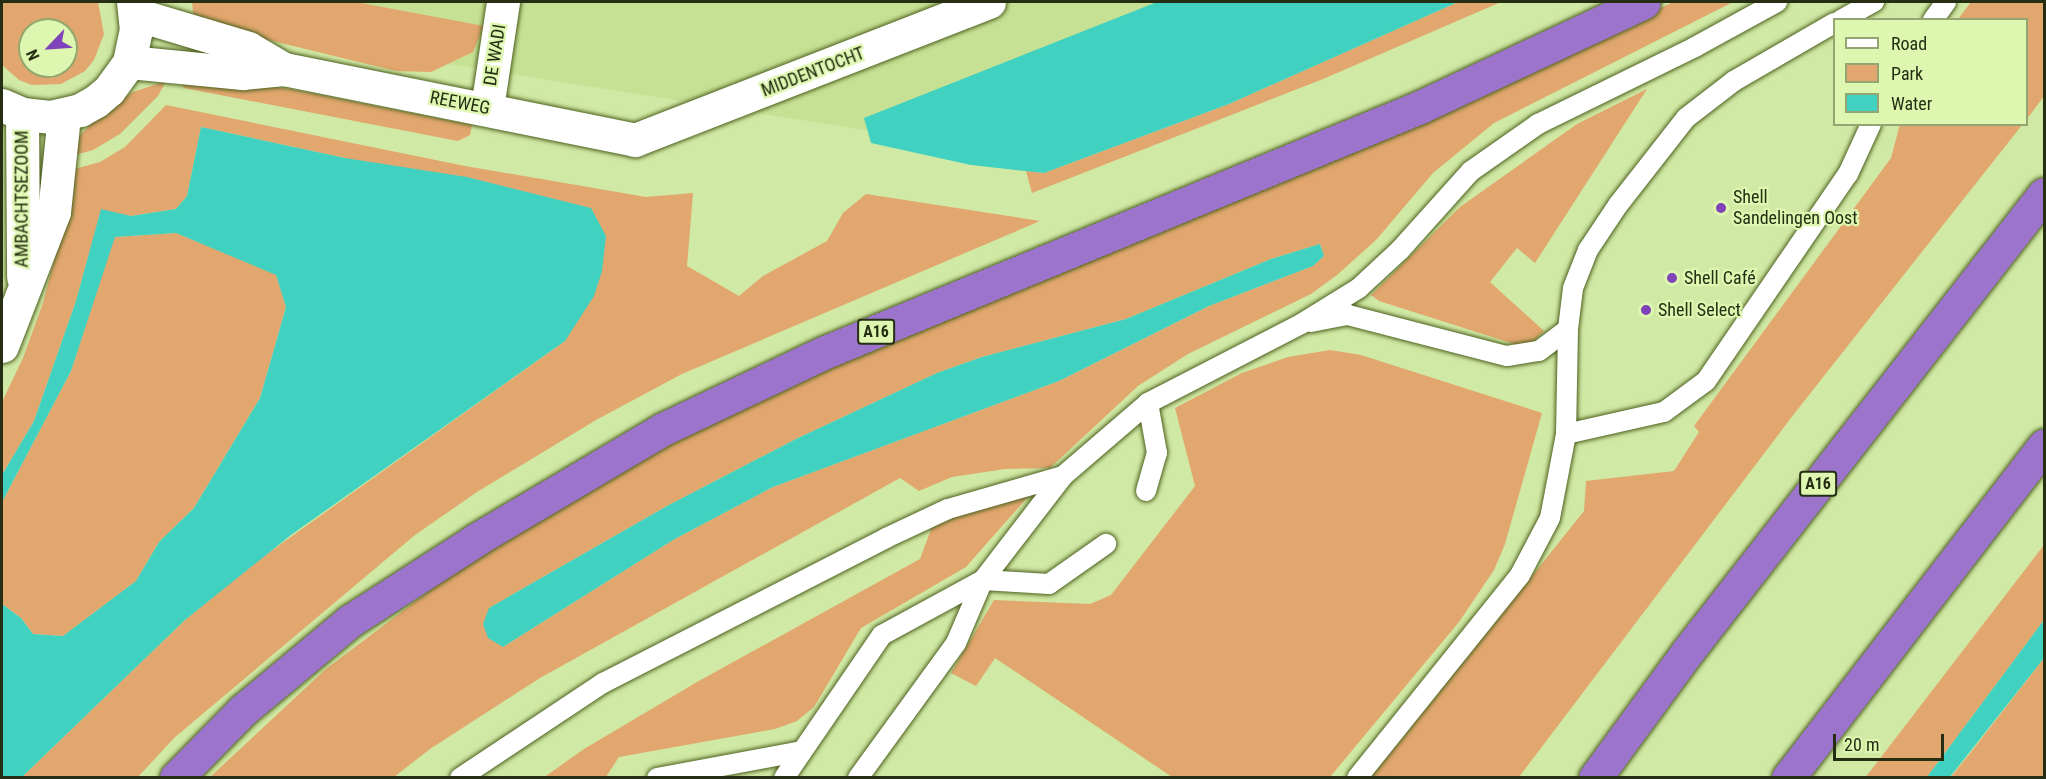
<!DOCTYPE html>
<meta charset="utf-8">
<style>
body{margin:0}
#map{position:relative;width:2046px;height:779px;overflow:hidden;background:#d0e9a4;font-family:"Roboto Condensed",sans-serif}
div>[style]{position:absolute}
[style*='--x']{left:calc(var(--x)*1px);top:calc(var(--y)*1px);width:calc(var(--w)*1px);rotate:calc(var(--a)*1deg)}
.built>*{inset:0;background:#c6e194}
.green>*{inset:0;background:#e2a76e}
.water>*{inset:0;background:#41d1c1}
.roads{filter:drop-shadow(0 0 2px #4d611f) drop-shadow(0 0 2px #4d611f)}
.service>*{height:20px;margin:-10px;padding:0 10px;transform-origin:10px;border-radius:10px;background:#fff}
.minor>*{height:33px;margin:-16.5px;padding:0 16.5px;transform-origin:16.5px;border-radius:16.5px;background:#fff}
.tertiary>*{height:33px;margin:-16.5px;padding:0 16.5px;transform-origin:16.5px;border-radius:16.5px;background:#fff}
.motorway>*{height:33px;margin:-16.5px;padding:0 16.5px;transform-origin:16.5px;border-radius:16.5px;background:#9d74cc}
.dots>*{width:16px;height:16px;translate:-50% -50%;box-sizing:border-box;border:3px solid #ddf6b0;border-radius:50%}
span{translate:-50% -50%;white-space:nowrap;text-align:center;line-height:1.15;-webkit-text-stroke:4.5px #ddf6b0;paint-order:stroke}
.shield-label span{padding:2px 4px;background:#ddf6b0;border:2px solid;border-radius:4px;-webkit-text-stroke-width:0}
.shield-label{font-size:16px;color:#252e13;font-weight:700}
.street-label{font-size:18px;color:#252e13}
.poi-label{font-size:18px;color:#252e13}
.left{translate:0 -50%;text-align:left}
.frame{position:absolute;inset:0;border:3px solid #252e13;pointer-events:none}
.legend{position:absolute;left:1833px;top:18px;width:195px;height:108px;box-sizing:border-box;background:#ddf6b0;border:2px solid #93a671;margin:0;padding:8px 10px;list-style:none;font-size:18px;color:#252e13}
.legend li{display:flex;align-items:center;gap:12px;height:30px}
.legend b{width:30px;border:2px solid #93a671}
.north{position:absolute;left:18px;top:18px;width:60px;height:60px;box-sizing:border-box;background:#ddf6b0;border:2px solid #93a671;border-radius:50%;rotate:245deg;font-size:16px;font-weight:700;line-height:24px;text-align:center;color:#252e13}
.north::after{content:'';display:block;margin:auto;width:21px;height:27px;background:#7f42b8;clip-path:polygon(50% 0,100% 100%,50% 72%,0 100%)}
.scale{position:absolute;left:1833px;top:734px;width:111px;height:27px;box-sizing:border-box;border:3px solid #252e13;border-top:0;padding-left:8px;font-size:18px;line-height:21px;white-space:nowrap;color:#252e13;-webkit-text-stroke:4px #ddf6b0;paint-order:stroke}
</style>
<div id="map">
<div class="built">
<i style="clip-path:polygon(296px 2px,1409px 2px,1010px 153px,404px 57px)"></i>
</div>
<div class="green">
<i style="clip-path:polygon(evenodd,2px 2px,98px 2px,104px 34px,94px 60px,85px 71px,61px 84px,32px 85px,19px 80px,2px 65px,2px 2px,30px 30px,66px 30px,66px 66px,30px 66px,30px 30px)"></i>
<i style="clip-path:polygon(192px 2px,356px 2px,484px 26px,473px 52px,431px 72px,396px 71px,194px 22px)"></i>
<i style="clip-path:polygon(1458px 2px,1501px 2px,1323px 79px,1032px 193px,1026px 171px,1044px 173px,1229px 104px)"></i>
<i style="clip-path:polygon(evenodd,1673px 2px,1733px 2px,1494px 123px,1433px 173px,1376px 240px,1337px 275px,1311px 294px,1188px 354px,1138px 386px,1050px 468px,1005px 469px,952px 477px,919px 491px,900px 478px,540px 678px,430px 749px,394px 777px,209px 778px,326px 669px,453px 573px,686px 433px,823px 369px,1458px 107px,1673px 2px,1320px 244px,1324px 256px,1313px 266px,1209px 306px,1059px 381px,773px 487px,673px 540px,503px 647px,489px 608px,667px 506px,796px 439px,937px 373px,982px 357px,1126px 319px,1271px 259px,1320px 244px)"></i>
<i style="clip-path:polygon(1971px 2px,2044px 2px,2044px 96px,2027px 119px,2026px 20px,1958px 19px)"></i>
<i style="clip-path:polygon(188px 76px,290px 89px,472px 125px,470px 135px,458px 141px,184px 88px,180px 82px)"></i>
<i style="clip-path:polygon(166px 81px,158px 96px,120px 134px,93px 150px,72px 156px,81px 134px,96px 119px,133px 92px)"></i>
<i style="clip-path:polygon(1647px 89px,1535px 263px,1517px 248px,1490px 282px,1544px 331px,1527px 348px,1379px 301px,1371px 295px,1460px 207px,1577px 124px)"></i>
<i style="clip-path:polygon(166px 105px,465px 166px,646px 197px,693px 193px,687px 266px,739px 296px,763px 276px,827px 241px,843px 213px,866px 194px,1040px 221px,682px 374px,596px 420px,477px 492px,415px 535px,174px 738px,138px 777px,22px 777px,185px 620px,250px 566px,565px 341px,345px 158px,201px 127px,187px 196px,176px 209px,131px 216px,101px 210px,76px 301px,34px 421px,2px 475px,2px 402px,23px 358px,43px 303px,60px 237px,71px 170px,100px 162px,125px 147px)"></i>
<i style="clip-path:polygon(1900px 124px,2022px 125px,1794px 414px,1519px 777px,1371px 777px,1584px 511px,1586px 481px,1674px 471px,1699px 432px,1694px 426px,1891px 158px)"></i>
<i style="clip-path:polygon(176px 233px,276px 274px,286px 307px,260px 398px,194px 508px,159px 542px,136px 581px,63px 636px,33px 634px,21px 618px,2px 604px,2px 502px,71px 371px,114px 237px)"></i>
<i style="clip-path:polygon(1330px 350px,1361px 355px,1542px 413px,1505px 544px,1494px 570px,1459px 622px,1330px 777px,1172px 777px,995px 658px,976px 686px,951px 673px,994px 600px,1090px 604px,1111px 595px,1195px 486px,1175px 408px,1242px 373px,1288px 357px)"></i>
<i style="clip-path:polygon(1034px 490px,966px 567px,861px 628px,814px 707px,797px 721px,775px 729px,619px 757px,606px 777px,543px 778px,584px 749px,697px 682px,920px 559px,933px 524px)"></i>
<i style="clip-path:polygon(2044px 545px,2044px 620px,1927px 777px,1865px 778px)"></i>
<i style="clip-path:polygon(2044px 658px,2044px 777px,1950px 778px,1971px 752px)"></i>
</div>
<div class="water">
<i style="clip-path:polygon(1157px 2px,1458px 2px,1229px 104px,1044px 173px,971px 165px,871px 143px,864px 118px)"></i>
<i style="clip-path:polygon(201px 127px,345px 158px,467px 177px,591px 208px,606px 236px,602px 271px,594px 296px,565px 341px,291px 535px,185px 620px,22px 777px,2px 777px,2px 604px,21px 618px,33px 634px,63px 636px,136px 581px,159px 542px,194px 508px,260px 398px,286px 307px,276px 275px,176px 233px,115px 237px,71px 371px,2px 502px,2px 475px,34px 421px,76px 301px,101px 209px,131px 216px,176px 209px,187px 196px)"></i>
<i style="clip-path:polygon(1320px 244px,1324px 256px,1313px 266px,1209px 306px,1059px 381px,773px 487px,673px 540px,503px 647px,488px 638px,483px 624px,489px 608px,667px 506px,796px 439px,937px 373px,982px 357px,1126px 319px,1271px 259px)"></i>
<i style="clip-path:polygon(2044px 620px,2044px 658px,1950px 777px,1927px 777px)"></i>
</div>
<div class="roads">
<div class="service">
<i style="--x:1841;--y:20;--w:38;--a:-29"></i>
<i style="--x:1933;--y:20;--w:22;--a:-54"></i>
<i style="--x:1311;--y:322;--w:38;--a:-11"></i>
<i style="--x:1348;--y:315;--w:164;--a:14.5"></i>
<i style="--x:1507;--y:356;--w:32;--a:-9"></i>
<i style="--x:1539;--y:351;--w:36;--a:-37"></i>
<i style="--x:1566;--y:434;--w:100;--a:-12.7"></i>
<i style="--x:1664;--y:412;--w:52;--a:-36.4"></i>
<i style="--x:1706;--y:381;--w:251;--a:-55.6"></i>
<i style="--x:1848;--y:174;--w:55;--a:-65.3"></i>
<i style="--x:1146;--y:491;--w:40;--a:-74"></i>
<i style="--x:1157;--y:453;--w:51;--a:-100.2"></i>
<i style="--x:460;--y:778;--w:172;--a:-33.6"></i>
<i style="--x:603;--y:683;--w:318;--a:-27.1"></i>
<i style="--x:886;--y:538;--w:68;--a:-25.1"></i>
<i style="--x:948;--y:509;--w:120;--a:-16"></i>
<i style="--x:657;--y:778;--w:147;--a:-10.5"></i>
<i style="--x:784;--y:778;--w:173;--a:-55.6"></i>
<i style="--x:882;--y:635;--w:115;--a:-28.6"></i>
<i style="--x:983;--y:580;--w:131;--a:-52.4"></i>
<i style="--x:1063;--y:476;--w:112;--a:-40.7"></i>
<i style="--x:1148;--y:403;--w:172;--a:-27.3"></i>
<i style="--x:1301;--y:324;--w:68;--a:-31.8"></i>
<i style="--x:1359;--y:288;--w:56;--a:-42.8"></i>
<i style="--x:1400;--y:250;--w:106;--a:-48.1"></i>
<i style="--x:1471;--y:171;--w:82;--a:-35"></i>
<i style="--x:1538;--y:124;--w:175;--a:-26.1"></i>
<i style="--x:1695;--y:47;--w:94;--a:-28.8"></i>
<i style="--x:858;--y:778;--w:167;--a:-54"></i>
<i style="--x:956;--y:643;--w:69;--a:-66.8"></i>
<i style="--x:983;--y:580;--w:66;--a:3.5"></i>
<i style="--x:1049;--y:584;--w:70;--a:-35.1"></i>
<i style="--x:1357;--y:778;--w:260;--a:-51.2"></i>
<i style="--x:1520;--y:575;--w:64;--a:-62.2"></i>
<i style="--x:1550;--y:518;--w:86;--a:-79.2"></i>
<i style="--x:1566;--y:434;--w:105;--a:-88.9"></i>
<i style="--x:1568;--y:329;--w:41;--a:-83"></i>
<i style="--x:1573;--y:288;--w:41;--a:-68.5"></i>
<i style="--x:1588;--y:250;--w:54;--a:-56.3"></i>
<i style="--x:1618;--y:205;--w:110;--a:-52"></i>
<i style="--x:1686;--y:118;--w:61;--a:-37.6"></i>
<i style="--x:1734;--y:81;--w:116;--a:-30.1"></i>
</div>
<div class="minor">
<i style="--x:135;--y:14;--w:118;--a:16.7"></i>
<i style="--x:248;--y:48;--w:42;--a:30.3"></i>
<i style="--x:129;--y:62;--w:114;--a:5.6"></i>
<i style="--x:242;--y:73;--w:42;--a:-5.4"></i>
<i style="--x:284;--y:69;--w:358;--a:11.4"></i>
<i style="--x:635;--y:140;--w:380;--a:-21.3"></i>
<i style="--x:487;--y:108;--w:107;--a:-81.4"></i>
</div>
<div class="tertiary">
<i style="--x:2;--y:105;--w:22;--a:24"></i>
<i style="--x:22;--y:114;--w:28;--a:6"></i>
<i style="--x:50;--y:117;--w:31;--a:-13"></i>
<i style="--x:80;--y:110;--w:18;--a:-29"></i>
<i style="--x:96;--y:101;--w:17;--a:-40"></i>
<i style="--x:109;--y:90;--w:34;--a:-54"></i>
<i style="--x:129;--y:62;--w:33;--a:-78"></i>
<i style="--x:136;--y:30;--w:28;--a:-96"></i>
<i style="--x:22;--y:114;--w:163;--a:89.6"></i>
<i style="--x:2;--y:346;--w:144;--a:-68.8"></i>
<i style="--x:54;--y:212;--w:98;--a:-84.1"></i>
</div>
<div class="motorway">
<i style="--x:176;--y:778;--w:95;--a:-45.4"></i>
<i style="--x:243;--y:710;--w:139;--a:-39.8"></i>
<i style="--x:350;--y:621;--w:151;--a:-32.8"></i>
<i style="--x:477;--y:539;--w:216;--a:-30.6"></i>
<i style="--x:663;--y:429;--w:177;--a:-25.4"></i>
<i style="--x:823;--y:353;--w:646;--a:-22.39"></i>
<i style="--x:1420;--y:107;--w:247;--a:-25.1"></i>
<i style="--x:1595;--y:778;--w:157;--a:-53.8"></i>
<i style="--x:1688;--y:651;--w:579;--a:-52.08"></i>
<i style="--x:1788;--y:778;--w:420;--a:-52.4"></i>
</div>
</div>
<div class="dots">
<i style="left:1721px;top:208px;background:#7f42b8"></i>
<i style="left:1672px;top:278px;background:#7f42b8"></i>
<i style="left:1646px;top:310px;background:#7f42b8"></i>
</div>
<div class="shield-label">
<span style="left:876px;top:332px">A16</span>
<span style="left:1818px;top:484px">A16</span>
</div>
<div class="street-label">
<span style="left:495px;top:55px;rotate:-81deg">DE WADI</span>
<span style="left:813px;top:72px;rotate:-21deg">MIDDENTOCHT</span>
<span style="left:460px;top:103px;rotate:11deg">REEWEG</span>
<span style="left:22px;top:199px;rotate:-90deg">AMBACHTSEZOOM</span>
</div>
<div class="poi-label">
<span class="left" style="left:1733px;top:208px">Shell<br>Sandelingen Oost</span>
<span class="left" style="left:1684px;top:278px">Shell Café</span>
<span class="left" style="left:1658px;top:310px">Shell Select</span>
</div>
<div class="frame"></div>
<ul class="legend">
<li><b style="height:8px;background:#fff"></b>Road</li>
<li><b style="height:16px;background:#e2a76e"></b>Park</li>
<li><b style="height:16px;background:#41d1c1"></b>Water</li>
</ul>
<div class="north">N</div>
<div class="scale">20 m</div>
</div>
